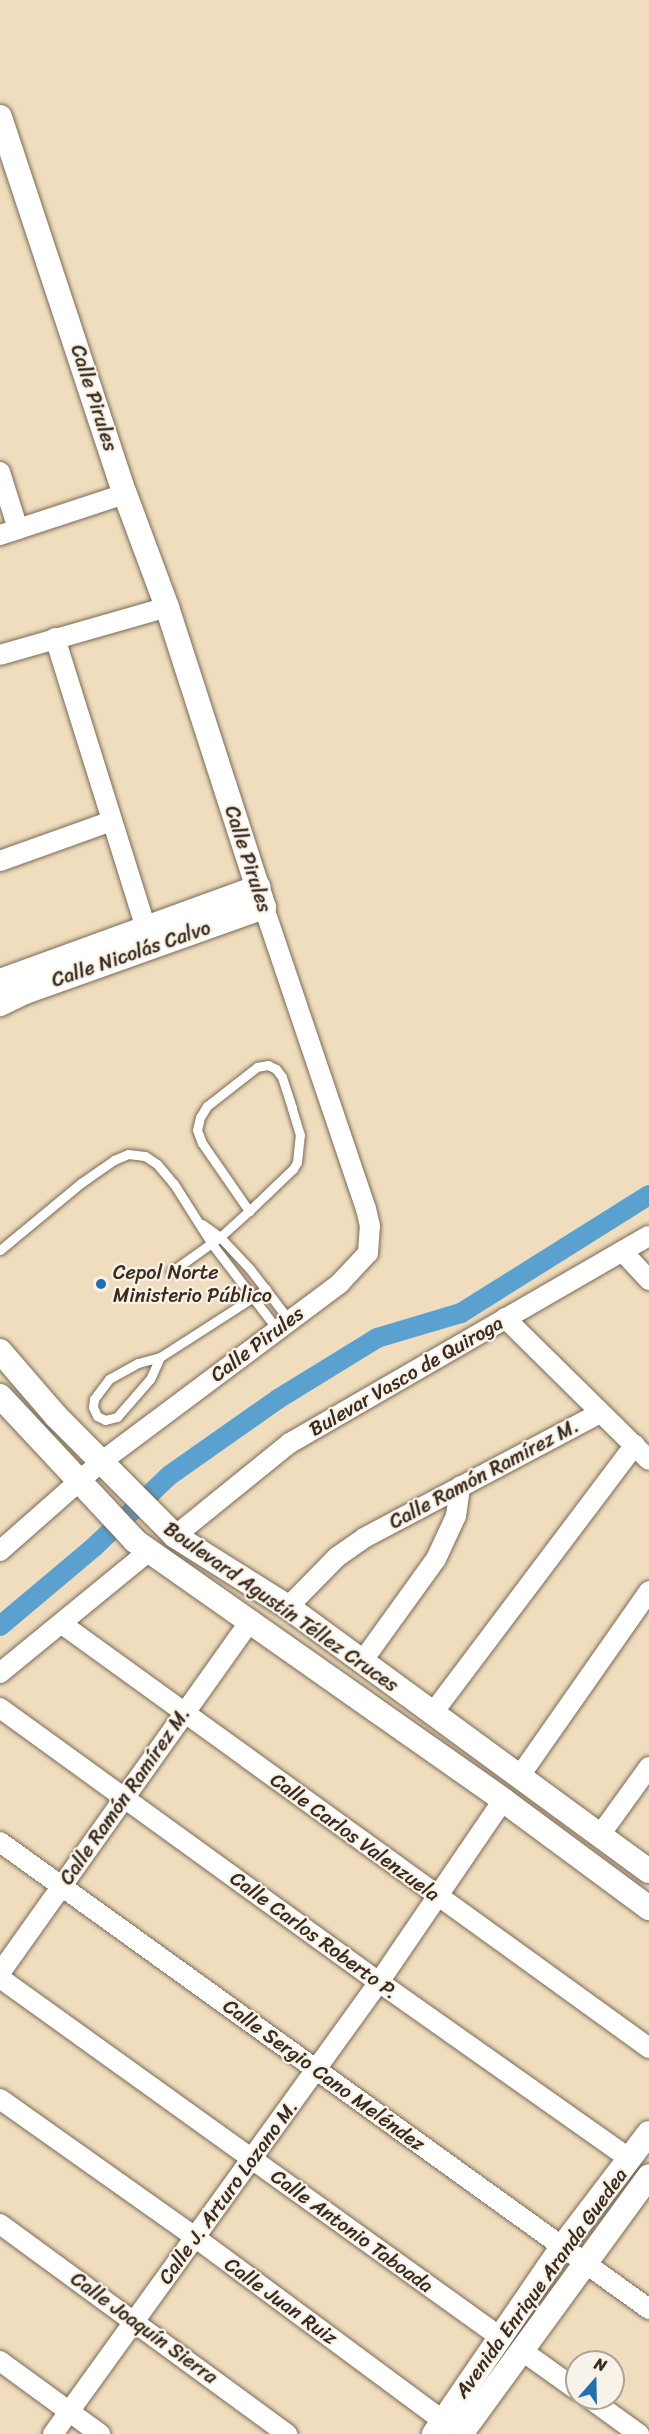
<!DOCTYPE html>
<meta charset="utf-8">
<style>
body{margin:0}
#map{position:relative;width:649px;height:2434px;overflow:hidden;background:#f0ddbd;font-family:Sriracha,sans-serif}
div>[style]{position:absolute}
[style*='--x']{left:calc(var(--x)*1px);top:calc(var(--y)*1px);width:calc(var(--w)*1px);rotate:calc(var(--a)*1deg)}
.canal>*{height:20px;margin:-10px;padding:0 10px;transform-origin:10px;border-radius:10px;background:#5aa1d0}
.roads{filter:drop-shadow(0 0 2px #7a6956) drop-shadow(0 0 2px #7a6956)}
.service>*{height:9px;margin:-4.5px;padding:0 4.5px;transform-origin:4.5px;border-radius:4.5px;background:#fff}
.minor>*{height:20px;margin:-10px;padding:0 10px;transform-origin:10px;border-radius:10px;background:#fff}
.tertiary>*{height:24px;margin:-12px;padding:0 12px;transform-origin:12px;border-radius:12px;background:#fff}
.dots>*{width:16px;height:16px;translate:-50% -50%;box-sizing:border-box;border:3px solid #f7f3e8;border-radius:50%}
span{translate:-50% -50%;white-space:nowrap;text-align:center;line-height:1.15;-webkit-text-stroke:4.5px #f7f3e8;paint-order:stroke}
.street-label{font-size:20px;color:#3b2a1e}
.poi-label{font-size:20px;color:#3b2a1e}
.left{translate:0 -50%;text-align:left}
.north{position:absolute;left:565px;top:2350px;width:60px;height:60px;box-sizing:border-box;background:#f7f3e8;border:2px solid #aca397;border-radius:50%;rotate:20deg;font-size:16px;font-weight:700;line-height:24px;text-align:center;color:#3b2a1e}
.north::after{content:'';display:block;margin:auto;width:21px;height:27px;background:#1f6fb2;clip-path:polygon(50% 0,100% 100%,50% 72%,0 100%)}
</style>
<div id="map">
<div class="canal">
<i style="--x:0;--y:1626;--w:123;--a:-40"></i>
<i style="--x:94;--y:1547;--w:105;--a:-43.5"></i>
<i style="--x:170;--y:1475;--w:132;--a:-35.1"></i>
<i style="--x:278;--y:1399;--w:116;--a:-31.6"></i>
<i style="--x:377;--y:1338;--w:88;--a:-16.6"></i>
<i style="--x:461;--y:1313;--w:222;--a:-32.1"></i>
</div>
<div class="roads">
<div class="service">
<i style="--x:202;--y:1224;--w:22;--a:36"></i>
<i style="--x:220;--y:1237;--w:44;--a:46.8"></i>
<i style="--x:250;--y:1269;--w:64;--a:52.6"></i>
<i style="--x:0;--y:1250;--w:105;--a:-39.6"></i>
<i style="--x:81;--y:1183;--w:40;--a:-34.9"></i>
<i style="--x:114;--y:1160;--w:15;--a:-23"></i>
<i style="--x:128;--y:1154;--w:17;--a:7"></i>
<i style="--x:145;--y:1156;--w:14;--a:34"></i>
<i style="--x:157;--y:1164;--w:26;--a:50"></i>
<i style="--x:174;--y:1184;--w:71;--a:57.7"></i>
<i style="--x:212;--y:1244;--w:107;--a:52.6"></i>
<i style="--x:171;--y:1272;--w:60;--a:-35.5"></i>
<i style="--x:220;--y:1237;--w:39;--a:-42"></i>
<i style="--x:249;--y:1211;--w:61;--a:-43.7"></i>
<i style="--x:293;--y:1169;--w:8;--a:-60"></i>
<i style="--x:297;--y:1162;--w:27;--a:-84"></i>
<i style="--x:300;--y:1135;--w:28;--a:-107"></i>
<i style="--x:292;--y:1108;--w:33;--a:-108"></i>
<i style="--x:282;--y:1077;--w:10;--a:-127"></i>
<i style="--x:276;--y:1069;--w:9;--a:-153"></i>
<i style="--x:268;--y:1065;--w:11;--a:170"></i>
<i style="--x:257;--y:1067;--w:63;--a:142"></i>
<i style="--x:207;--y:1106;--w:13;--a:122"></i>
<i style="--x:200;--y:1117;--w:13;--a:103"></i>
<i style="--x:197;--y:1130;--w:14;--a:69"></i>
<i style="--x:202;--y:1143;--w:83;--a:55.3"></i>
<i style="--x:160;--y:1357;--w:24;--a:114"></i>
<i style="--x:150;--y:1379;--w:50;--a:131"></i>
<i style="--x:117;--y:1417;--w:12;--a:166"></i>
<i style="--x:105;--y:1420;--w:9;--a:-153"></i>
<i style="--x:97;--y:1416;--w:10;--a:-114"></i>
<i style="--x:93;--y:1407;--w:8;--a:-83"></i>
<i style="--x:94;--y:1399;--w:25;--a:-53"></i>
<i style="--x:109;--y:1379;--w:33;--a:-29"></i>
<i style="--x:138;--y:1363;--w:23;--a:-15"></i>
<i style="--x:160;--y:1357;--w:126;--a:-32.7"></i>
</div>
<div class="minor">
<i style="--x:0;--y:472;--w:60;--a:72.5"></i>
<i style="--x:0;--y:535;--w:132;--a:-18.2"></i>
<i style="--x:55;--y:638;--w:302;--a:72.6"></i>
<i style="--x:0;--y:655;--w:174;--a:-16"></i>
<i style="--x:0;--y:861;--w:119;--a:-19.7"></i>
<i style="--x:622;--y:1251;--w:40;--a:47"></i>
<i style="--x:505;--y:1318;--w:202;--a:44.6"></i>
<i style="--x:175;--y:1536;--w:148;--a:-39"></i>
<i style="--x:290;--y:1443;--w:414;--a:-30"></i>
<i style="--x:0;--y:1551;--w:135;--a:-41.4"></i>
<i style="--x:101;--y:1462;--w:299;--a:-36.8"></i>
<i style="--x:340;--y:1283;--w:41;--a:-47"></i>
<i style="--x:368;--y:1253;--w:27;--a:-86"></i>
<i style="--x:370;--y:1226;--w:17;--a:-103"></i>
<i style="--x:366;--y:1209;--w:319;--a:-108.7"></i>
<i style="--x:288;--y:1607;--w:70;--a:-45.6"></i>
<i style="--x:337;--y:1557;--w:33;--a:-35"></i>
<i style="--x:364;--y:1538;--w:267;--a:-27.9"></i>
<i style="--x:62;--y:1624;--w:724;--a:35.84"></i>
<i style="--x:361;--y:1663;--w:128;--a:-54.2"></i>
<i style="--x:436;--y:1559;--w:47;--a:-65.1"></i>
<i style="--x:456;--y:1516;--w:30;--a:-82"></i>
<i style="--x:0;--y:1673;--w:193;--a:-39.3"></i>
<i style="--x:0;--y:1708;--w:468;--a:35.9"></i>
<i style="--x:379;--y:1982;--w:307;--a:35.2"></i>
<i style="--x:432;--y:1714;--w:337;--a:-53"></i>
<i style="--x:519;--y:1777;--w:227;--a:-55"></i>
<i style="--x:600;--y:1835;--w:84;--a:-54.2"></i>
<i style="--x:0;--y:1842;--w:800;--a:35.74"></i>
<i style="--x:0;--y:1973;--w:433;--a:-54.6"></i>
<i style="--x:0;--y:1978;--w:616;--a:35.68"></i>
<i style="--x:0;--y:2099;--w:240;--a:35.3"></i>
<i style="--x:196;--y:2238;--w:307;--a:36.5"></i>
<i style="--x:0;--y:2224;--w:356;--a:36.2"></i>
<i style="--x:521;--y:2350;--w:69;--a:35.5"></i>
<i style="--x:0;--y:2361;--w:124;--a:36.1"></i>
<i style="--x:589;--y:2398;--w:62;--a:35.8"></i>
<i style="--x:53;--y:2434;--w:557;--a:-54.2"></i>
<i style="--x:379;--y:1982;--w:220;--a:-55.7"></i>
</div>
<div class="tertiary">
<i style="--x:0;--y:117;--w:397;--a:71.7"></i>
<i style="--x:125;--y:494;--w:121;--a:69.6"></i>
<i style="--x:167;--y:607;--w:315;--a:72.1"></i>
<i style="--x:264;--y:907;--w:254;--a:160.4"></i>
<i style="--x:25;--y:992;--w:28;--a:154"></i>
<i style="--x:0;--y:981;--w:275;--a:-20"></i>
<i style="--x:0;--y:1351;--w:86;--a:49.3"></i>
<i style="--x:56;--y:1416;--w:169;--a:45.2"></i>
<i style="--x:175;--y:1536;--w:133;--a:32.1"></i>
<i style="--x:288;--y:1607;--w:447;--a:36.2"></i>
<i style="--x:0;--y:1396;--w:198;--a:47"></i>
<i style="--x:135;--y:1541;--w:450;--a:35.1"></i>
<i style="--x:503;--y:1800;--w:182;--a:36.5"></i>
<i style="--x:434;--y:2434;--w:227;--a:-55.6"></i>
<i style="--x:562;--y:2247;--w:143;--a:-52.7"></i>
<i style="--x:461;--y:2434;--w:319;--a:-53.9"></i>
</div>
</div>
<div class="dots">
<i style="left:101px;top:1284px;background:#1f6fb2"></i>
</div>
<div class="street-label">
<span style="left:94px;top:398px;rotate:72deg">Calle Pirules</span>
<span style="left:248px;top:859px;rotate:72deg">Calle Pirules</span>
<span style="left:131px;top:954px;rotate:-19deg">Calle Nicolás Calvo</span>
<span style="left:257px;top:1344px;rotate:-37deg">Calle Pirules</span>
<span style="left:406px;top:1376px;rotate:-30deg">Bulevar Vasco de Quiroga</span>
<span style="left:484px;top:1474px;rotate:-28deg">Calle Ramón Ramírez M.</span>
<span style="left:281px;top:1607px;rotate:35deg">Boulevard Agustín Téllez Cruces</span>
<span style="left:125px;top:1796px;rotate:-55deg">Calle Ramón Ramírez M.</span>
<span style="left:355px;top:1837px;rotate:36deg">Calle Carlos Valenzuela</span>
<span style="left:314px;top:1935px;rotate:36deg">Calle Carlos Roberto P.</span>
<span style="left:324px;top:2075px;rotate:36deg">Calle Sergio Cano Meléndez</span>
<span style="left:228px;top:2192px;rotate:-54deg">Calle J. Arturo Lozano M.</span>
<span style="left:352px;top:2231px;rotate:36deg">Calle Antonio Taboada</span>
<span style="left:541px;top:2283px;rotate:-54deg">Avenida Enrique Aranda Guedea</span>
<span style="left:281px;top:2301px;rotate:36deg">Calle Juan Ruiz</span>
<span style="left:144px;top:2328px;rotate:36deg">Calle Joaquín Sierra</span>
</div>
<div class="poi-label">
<span class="left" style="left:113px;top:1284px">Cepol Norte<br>Ministerio Público</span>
</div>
<div class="north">N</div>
</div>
